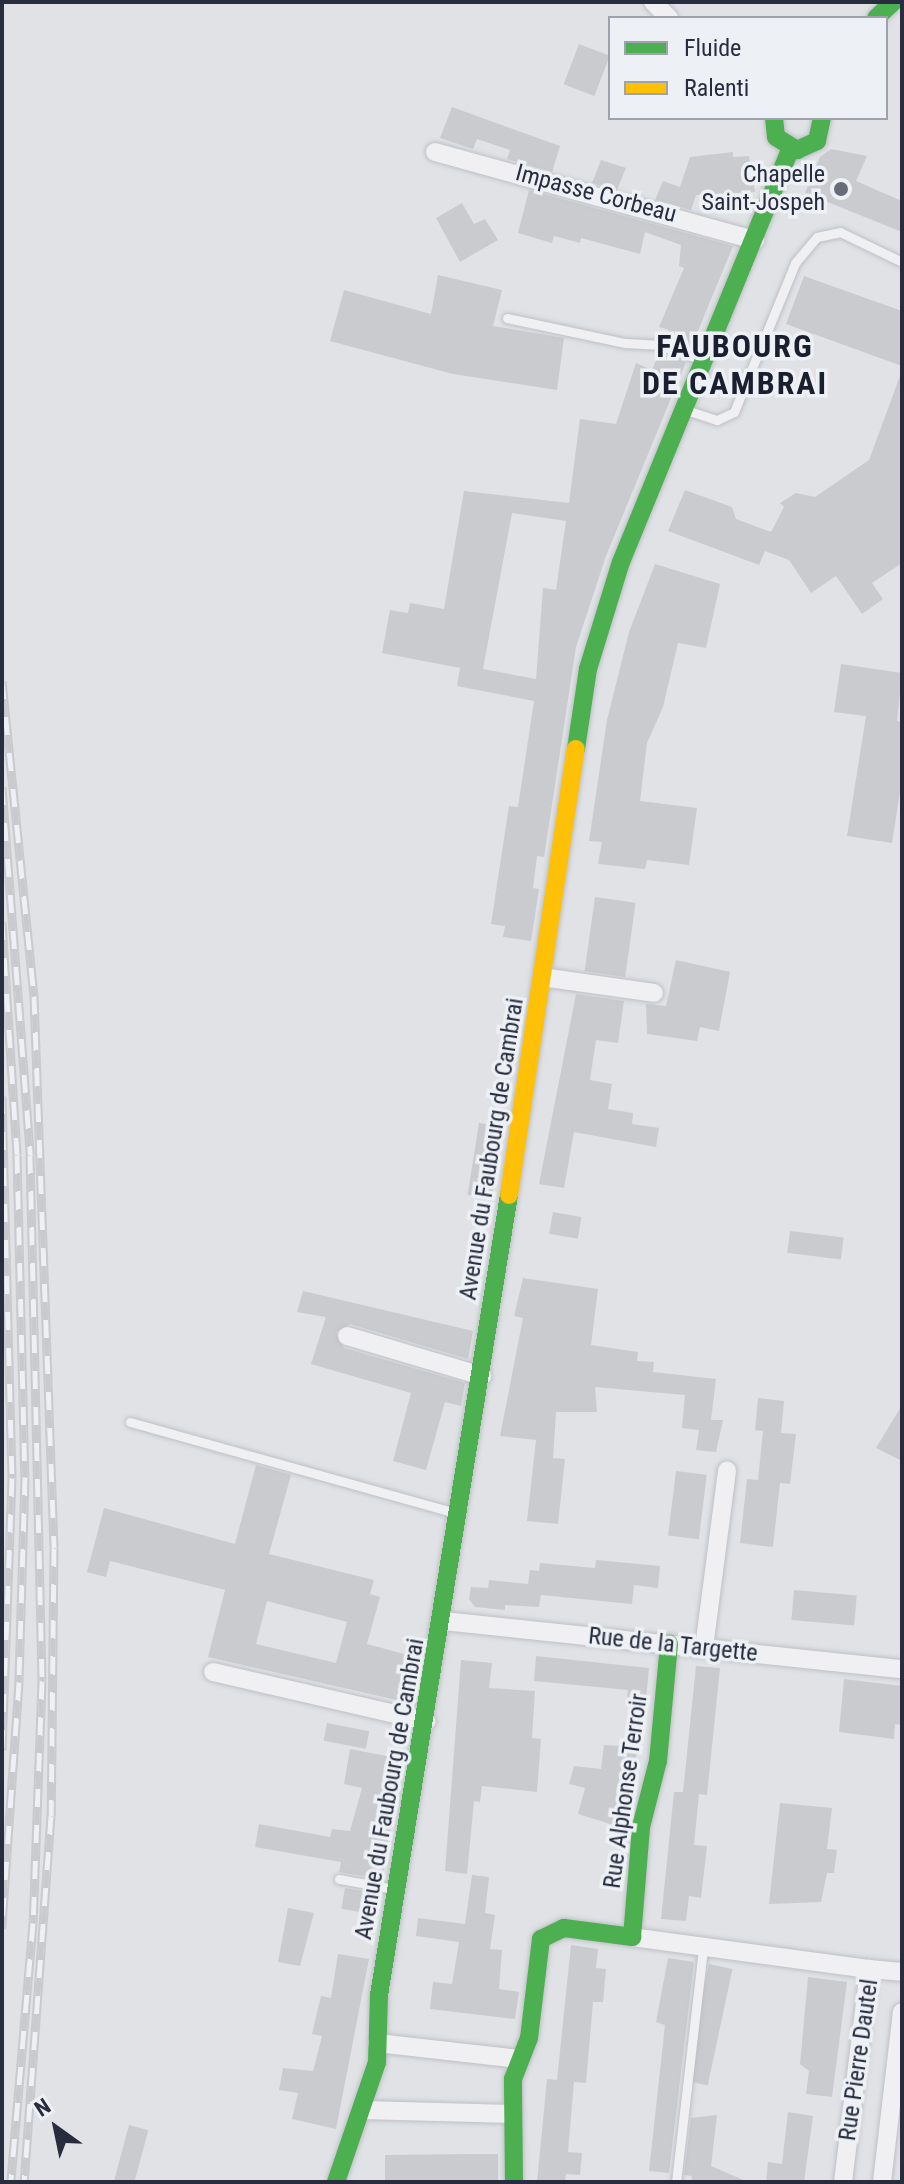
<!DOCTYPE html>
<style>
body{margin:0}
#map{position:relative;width:904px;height:2184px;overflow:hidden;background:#e0e2e6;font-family:"Roboto Condensed",sans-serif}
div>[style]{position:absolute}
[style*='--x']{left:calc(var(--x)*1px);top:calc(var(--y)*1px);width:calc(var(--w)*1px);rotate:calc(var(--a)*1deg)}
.building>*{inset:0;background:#cacbcf;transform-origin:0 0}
.roads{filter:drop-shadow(0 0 2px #bec0c4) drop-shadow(0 0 2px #bec0c4)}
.lane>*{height:9px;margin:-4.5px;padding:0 4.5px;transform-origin:4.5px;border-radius:4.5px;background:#f0f0f2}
.street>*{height:18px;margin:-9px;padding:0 9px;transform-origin:9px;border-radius:9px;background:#f0f0f2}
.fast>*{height:18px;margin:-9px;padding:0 9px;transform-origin:9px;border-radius:9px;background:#4caf50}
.slow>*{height:18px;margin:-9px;padding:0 9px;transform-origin:9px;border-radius:9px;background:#ffc107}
.rail>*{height:9px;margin-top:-4.5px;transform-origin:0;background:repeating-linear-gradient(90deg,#edf0f5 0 18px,#c9cace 0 36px);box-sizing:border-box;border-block:2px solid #c9cace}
.dots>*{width:22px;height:22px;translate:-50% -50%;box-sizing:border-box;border:4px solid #edf0f5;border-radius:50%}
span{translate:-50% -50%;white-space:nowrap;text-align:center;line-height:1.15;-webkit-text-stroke:7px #edf0f5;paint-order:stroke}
.poi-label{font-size:24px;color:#272d3e}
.right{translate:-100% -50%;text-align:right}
.street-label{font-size:24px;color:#272d3e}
.district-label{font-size:32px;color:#1a1f2f;font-weight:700;letter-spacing:2px}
.frame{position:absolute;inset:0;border:4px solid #272d3e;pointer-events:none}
.legend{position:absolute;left:608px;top:16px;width:280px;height:104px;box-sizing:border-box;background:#edf0f5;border:2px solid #9ea2ac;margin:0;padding:10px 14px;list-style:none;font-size:24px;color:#272d3e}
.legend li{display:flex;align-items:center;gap:16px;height:40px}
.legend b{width:40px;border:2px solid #9ea2ac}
.north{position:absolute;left:16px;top:2088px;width:80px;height:80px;-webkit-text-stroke:6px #edf0f5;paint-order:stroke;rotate:327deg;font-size:22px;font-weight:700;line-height:32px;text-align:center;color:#272d3e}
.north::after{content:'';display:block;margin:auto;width:28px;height:36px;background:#272d3e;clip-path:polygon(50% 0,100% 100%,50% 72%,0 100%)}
</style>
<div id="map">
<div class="building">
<i style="left:579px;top:44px;width:33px;height:43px;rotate:21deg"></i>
<i style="clip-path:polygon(452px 107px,560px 146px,552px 172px,507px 159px,510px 150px,477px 139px,473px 149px,440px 138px)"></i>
<i style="clip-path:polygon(831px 149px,867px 156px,856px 181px,902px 201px,902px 232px,805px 193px,820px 157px)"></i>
<i style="clip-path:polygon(733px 152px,733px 157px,749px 156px,755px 192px,696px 195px,691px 210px,655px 200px,663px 181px,680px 187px,690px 157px)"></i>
<i style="clip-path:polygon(601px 160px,626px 168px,617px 190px,592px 183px)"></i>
<i style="clip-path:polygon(529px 190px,733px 246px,691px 348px,665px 339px,669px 330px,659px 327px,684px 268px,679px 266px,681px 245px,645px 232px,640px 254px,581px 238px,580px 243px,554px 236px,552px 243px,518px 233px)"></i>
<i style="clip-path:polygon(462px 203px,474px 224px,485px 219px,498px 240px,460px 262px,436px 218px)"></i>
<i style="clip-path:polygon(438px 275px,502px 290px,493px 326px,564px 338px,557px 390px,453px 374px,330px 341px,344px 290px,431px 314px)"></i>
<i style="clip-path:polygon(804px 276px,902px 311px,902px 366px,786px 324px)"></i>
<i style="clip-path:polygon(evenodd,659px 353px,686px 362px,606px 556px,576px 647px,544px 857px,537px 856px,533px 888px,539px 889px,531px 941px,503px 937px,505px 926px,491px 924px,509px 806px,518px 807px,534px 701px,457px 686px,460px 668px,382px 653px,390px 610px,408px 613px,410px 603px,444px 609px,464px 491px,569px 503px,580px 419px,616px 424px,636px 363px,652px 370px,659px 353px,512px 513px,566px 521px,556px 590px,543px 588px,536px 679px,483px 669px,512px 513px)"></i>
<i style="clip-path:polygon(900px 376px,902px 563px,872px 583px,883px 599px,862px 614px,836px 576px,811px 593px,789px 560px,765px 551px,759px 565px,668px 531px,685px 490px,732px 507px,736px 519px,771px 532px,784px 507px,780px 503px,796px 493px,815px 497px,869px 460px)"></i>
<i style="clip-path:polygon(655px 564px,720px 584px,706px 648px,678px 643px,663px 707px,647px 743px,640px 801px,697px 808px,689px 865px,647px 860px,645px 869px,598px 864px,602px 842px,589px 841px,607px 720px,629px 632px)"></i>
<i style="clip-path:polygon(841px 664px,902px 673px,897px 721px,902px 722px,902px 779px,892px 843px,847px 836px,866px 716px,834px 712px)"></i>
<i style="left:595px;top:897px;width:41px;height:75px;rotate:8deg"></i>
<i style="clip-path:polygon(676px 960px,730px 972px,719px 1031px,700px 1027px,697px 1041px,647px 1034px,646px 1004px,666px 1006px)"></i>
<i style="clip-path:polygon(576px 994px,624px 1001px,618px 1043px,596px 1040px,590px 1080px,612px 1084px,608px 1109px,633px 1113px,632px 1124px,659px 1128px,656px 1147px,574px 1132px,564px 1188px,539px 1184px)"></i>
<i style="left:479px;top:1123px;width:24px;height:73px;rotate:9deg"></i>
<i style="left:553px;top:1212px;width:29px;height:22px;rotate:10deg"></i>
<i style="left:790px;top:1231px;width:54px;height:22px;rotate:7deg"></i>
<i style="clip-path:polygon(523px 1278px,598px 1289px,591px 1345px,638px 1352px,637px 1361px,654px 1362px,653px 1372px,716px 1379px,711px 1420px,723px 1420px,716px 1452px,696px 1450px,699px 1430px,682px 1428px,685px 1395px,595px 1387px,597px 1412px,556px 1412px,553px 1458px,565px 1459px,558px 1524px,527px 1521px,536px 1440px,500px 1436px,523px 1318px,514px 1316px)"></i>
<i style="clip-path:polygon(303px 1291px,473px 1331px,468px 1359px,350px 1324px,336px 1332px,344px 1348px,465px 1383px,461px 1406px,445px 1402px,426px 1470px,393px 1461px,411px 1393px,311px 1364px,326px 1317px,297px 1312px)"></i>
<i style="clip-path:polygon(758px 1398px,784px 1401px,781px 1433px,796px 1434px,790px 1484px,780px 1483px,773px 1547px,740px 1543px,747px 1479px,758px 1480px,763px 1431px,755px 1430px)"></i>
<i style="clip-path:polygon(902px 1405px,902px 1461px,876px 1448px)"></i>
<i style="clip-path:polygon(evenodd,256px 1465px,291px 1475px,269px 1554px,374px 1580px,370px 1594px,380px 1597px,367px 1644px,408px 1655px,401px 1701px,208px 1657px,225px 1590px,110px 1561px,106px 1577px,87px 1572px,104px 1508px,235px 1544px,256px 1465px,267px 1601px,347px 1622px,336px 1663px,256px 1644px,267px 1601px)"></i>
<i style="left:676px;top:1471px;width:31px;height:65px;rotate:7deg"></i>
<i style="clip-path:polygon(596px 1560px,660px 1566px,658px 1588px,634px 1585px,632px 1604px,541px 1595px,539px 1607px,505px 1605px,505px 1610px,475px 1607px,469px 1599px,471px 1587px,488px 1588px,489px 1580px,528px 1584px,530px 1570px,539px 1571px,540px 1563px,595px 1568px)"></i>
<i style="left:794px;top:1590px;width:63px;height:30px;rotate:5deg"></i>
<i style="clip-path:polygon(536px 1656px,649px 1668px,646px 1699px,627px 1697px,628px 1690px,534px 1681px)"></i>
<i style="clip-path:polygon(461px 1660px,492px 1663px,489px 1688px,535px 1691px,532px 1738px,541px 1739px,537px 1792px,482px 1786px,480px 1802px,474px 1801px,467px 1874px,445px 1871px)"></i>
<i style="clip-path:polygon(696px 1666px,720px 1668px,707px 1795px,699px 1794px,694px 1845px,707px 1846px,701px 1898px,689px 1896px,686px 1921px,661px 1919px,674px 1792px,683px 1792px)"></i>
<i style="clip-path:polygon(844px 1679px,902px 1686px,902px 1725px,895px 1724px,894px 1739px,839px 1732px)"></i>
<i style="left:327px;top:1723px;width:43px;height:18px;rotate:11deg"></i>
<i style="clip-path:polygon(604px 1745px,638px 1747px,623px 1828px,578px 1814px,585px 1788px,569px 1784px,574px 1766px,601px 1769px)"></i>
<i style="clip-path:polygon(350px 1749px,402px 1759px,382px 1879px,339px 1872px,341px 1862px,255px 1847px,259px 1824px,330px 1837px,332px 1829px,350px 1831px,362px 1788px,344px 1784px)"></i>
<i style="clip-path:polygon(780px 1803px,832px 1808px,827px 1849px,837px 1850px,834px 1873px,827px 1873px,821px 1902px,769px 1904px)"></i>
<i style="clip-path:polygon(472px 1875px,489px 1877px,485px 1913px,495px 1915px,490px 1949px,502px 1950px,499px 1989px,519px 1992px,515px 2019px,430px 2009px,433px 1982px,452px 1984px,459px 1942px,416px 1936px,418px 1918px,465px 1924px)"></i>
<i style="left:345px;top:1888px;width:36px;height:21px;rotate:10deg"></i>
<i style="clip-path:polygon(288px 1908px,314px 1913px,300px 1966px,278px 1962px)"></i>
<i style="clip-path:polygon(571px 1945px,598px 1949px,596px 1968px,606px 1969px,603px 2002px,593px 2002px,586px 2083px,574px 2082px,568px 2152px,582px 2153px,580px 2175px,566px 2174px,565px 2182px,537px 2182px,547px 2079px,557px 2080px)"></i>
<i style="clip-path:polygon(338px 1954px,369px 1959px,336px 2129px,292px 2119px,298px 2093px,279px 2090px,283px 2068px,313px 2071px,322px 2036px,312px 2034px,321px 1996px,331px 1998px)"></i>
<i style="clip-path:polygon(668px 1958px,694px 1962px,669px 2173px,649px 2171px,665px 2025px,656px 2022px)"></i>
<i style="left:709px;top:1964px;width:24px;height:119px;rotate:12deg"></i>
<i style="clip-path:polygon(808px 1977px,847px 1982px,832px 2097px,806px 2094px,809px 2071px,800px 2064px)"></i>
<i style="clip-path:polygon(788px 2112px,813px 2116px,804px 2182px,766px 2182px,768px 2162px,782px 2164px)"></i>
<i style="clip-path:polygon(717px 2115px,711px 2166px,748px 2182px,691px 2182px,692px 2176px,684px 2175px,691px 2118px)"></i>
<i style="left:129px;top:2125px;width:20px;height:58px;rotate:15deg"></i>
<i style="clip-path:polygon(470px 2154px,498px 2154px,498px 2182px,385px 2182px,385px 2155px)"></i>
</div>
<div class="roads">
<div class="lane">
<i style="--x:507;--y:318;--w:121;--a:12"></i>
<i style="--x:625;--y:343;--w:33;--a:3"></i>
<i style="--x:658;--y:345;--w:47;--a:18.4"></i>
<i style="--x:686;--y:410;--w:33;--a:18"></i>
<i style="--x:717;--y:420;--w:19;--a:-25"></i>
<i style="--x:734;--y:412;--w:161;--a:-67.7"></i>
<i style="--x:795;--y:263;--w:34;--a:-50"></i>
<i style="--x:817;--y:237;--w:24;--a:-12"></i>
<i style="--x:840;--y:232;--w:69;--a:25.8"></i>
<i style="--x:130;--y:1422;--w:338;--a:15.6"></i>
<i style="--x:339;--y:1879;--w:56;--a:10.3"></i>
<i style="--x:676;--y:2182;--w:237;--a:-83.4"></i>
</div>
<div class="street">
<i style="--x:653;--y:2;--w:23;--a:45"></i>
<i style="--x:435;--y:152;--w:332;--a:15.4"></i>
<i style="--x:542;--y:977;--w:113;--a:8.1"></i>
<i style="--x:347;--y:1336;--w:141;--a:16.5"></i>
<i style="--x:443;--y:1621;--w:462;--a:6"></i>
<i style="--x:704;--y:1648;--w:179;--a:-82.6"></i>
<i style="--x:213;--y:1672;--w:219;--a:13"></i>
<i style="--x:632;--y:1937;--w:239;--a:7.7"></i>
<i style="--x:377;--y:2043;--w:143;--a:6.4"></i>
<i style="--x:362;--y:2110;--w:151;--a:1.5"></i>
<i style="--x:843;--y:2182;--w:215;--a:-83"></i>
<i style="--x:869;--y:1969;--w:33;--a:5"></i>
<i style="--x:882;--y:2182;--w:171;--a:-83.3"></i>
</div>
<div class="fast">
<i style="--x:876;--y:18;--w:23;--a:-43"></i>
<i style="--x:774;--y:118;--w:19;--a:84"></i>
<i style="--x:776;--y:137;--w:25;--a:32"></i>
<i style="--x:797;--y:150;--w:22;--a:-24"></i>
<i style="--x:817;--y:141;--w:24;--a:-78"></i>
<i style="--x:576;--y:749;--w:81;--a:-81.5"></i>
<i style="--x:588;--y:669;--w:112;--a:-72.9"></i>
<i style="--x:621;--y:562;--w:446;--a:-67.7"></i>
<i style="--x:336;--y:2182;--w:127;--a:-71.1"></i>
<i style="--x:377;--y:2062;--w:67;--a:-88.3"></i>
<i style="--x:379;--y:1995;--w:810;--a:-80.77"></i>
<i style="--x:514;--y:2182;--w:103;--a:-90.6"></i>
<i style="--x:513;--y:2079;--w:44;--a:-68.7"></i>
<i style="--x:529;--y:2038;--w:100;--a:-83.1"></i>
<i style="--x:541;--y:1939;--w:25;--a:-26"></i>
<i style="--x:564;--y:1928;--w:69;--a:7.5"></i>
<i style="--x:632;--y:1937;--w:110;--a:-85.3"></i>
<i style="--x:641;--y:1827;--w:68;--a:-75.6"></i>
<i style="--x:658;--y:1761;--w:118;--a:-84.6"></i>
</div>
<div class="slow">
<i style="--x:509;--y:1195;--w:451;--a:-81.5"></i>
</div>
</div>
<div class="rail">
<i style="--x:2;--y:681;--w:317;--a:84.2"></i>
<i style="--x:34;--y:996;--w:552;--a:87.92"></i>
<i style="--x:54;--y:1548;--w:268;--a:90.6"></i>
<i style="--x:51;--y:1816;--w:367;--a:94.2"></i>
<i style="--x:2;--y:787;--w:369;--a:85.6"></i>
<i style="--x:30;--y:1155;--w:526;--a:88.69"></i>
<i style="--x:42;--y:1681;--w:242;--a:92.1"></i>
<i style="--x:33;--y:1923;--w:260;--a:94.9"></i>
<i style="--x:2;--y:922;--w:233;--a:86.3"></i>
<i style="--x:17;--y:1155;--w:322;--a:88.6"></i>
<i style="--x:25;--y:1477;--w:205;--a:91.7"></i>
<i style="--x:19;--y:1682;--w:247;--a:94"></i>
<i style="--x:2;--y:1096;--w:382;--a:88.5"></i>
<i style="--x:12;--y:1478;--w:272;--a:92.1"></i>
</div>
<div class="dots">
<i style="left:841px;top:189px;background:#686c79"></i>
</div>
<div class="poi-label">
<span class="right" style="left:825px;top:189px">Chapelle<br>Saint-Jospeh</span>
</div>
<div class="street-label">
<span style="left:596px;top:194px;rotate:15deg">Impasse Corbeau</span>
<span style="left:492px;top:1149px;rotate:-81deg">Avenue du Faubourg de Cambrai</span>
<span style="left:673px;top:1645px;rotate:6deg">Rue de la Targette</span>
<span style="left:390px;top:1789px;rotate:-80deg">Avenue du Faubourg de Cambrai</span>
<span style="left:626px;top:1791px;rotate:-82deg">Rue Alphonse Terroir</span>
<span style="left:859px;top:2060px;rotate:-82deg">Rue Pierre Dautel</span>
</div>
<div class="district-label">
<span style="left:735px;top:365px">FAUBOURG<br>DE CAMBRAI</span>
</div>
<div class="frame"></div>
<ul class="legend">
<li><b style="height:10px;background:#4caf50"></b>Fluide</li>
<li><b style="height:10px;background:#ffc107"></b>Ralenti</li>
</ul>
<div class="north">N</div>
</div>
